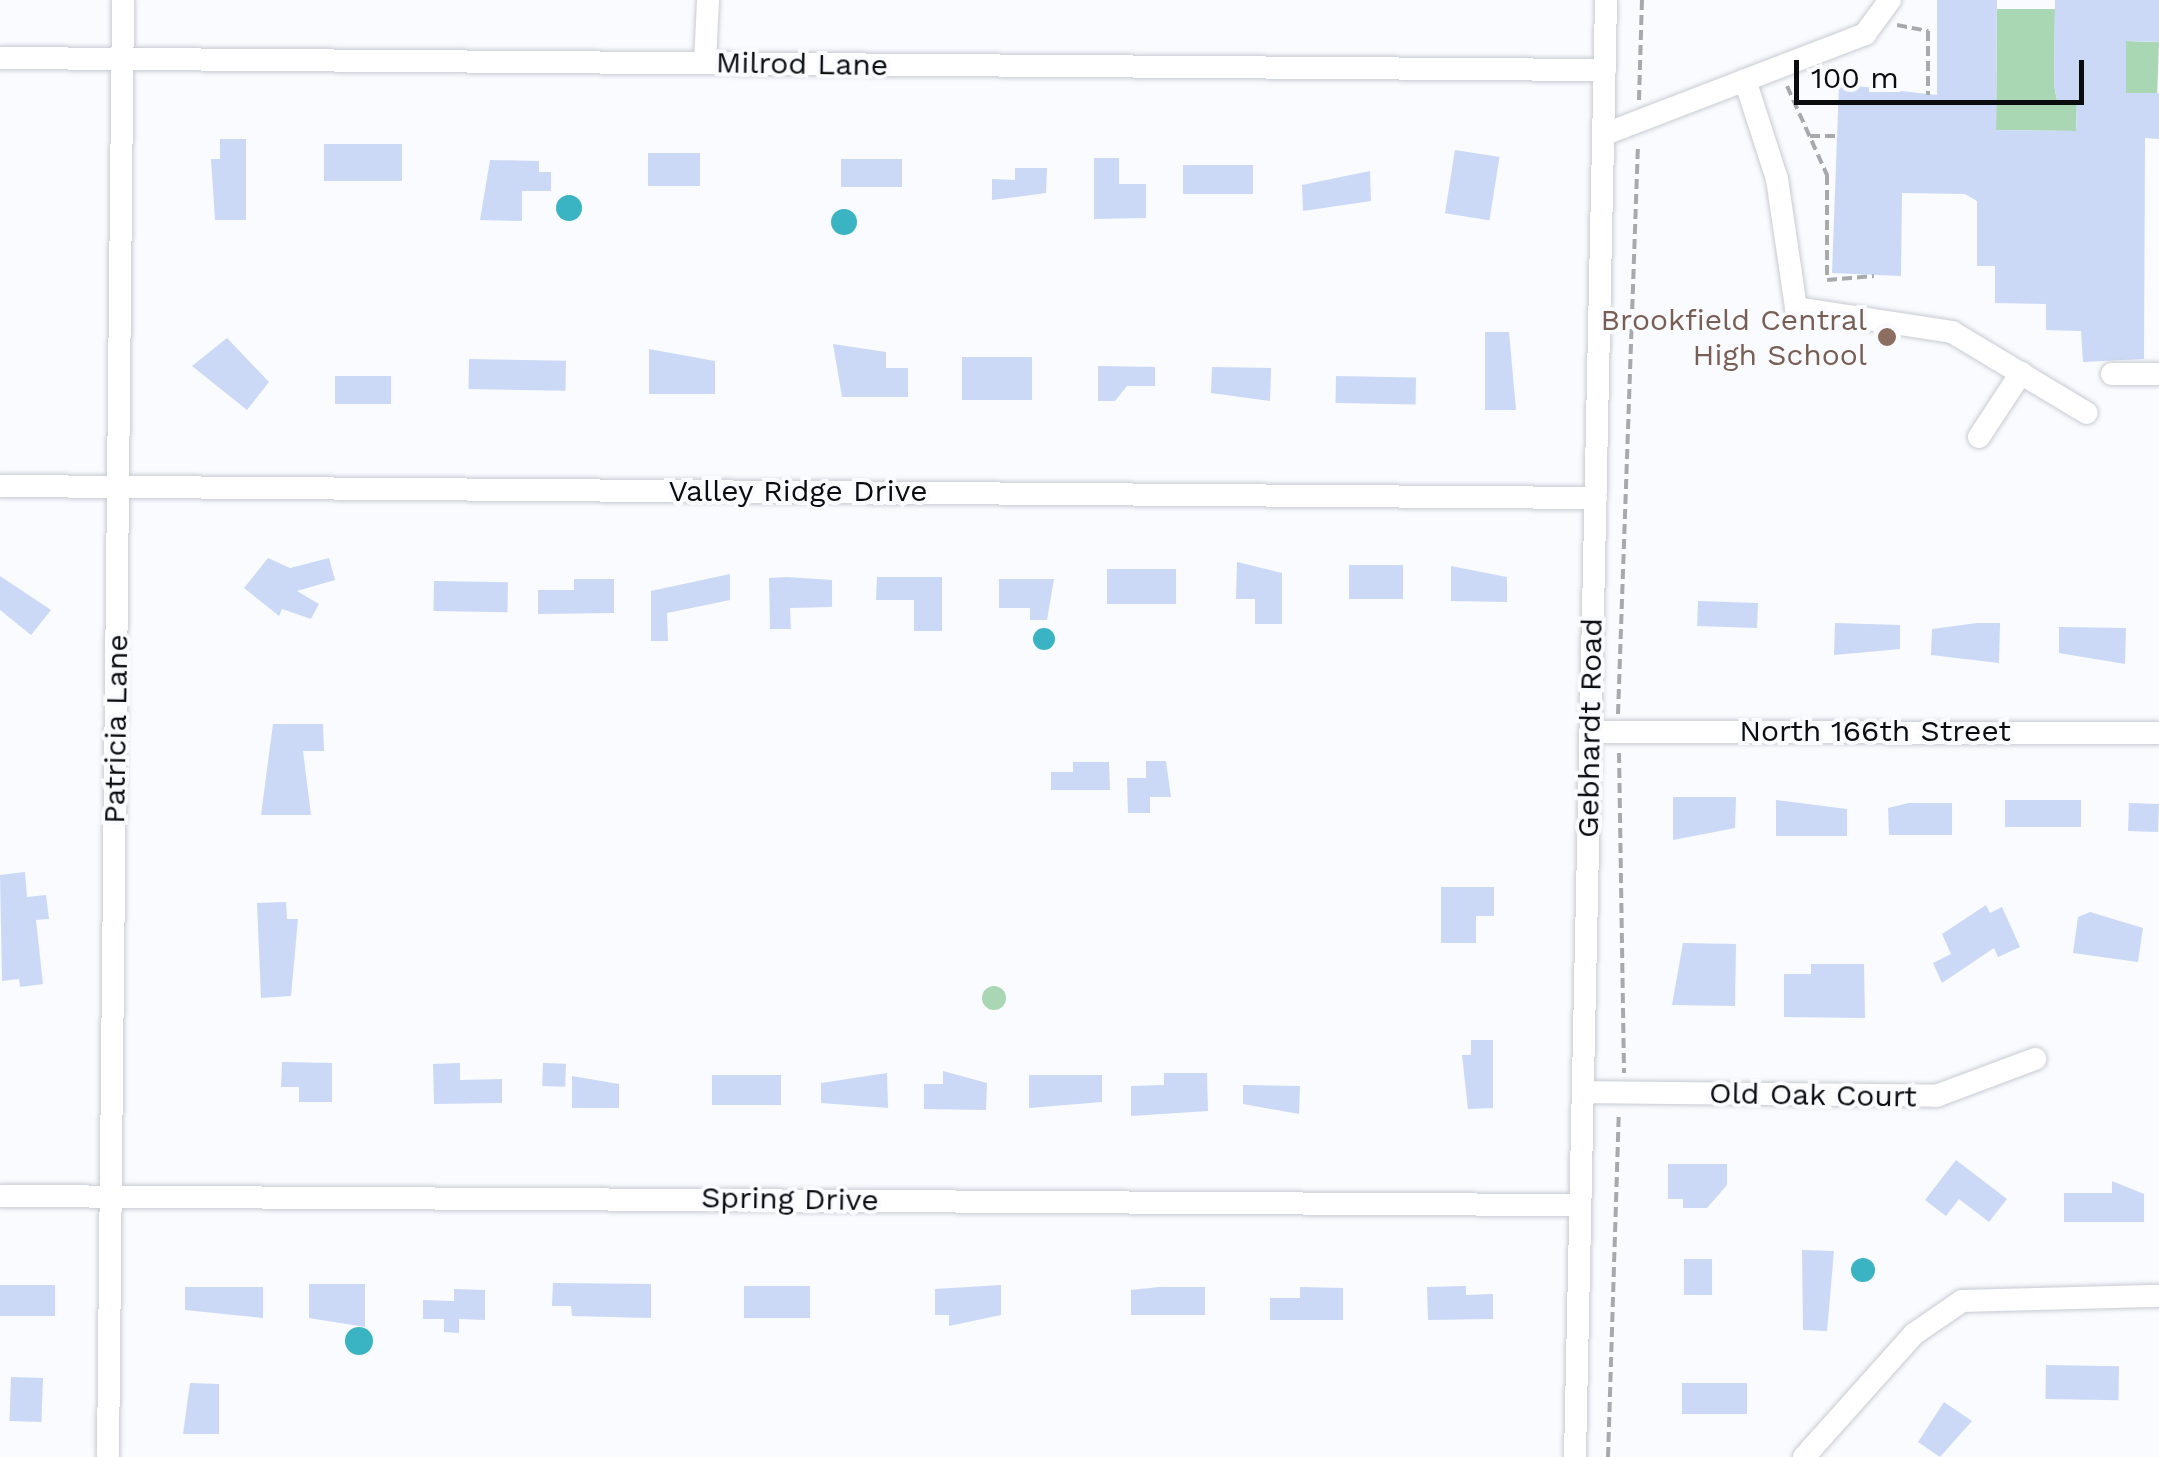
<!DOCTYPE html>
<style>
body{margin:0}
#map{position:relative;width:2159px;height:1457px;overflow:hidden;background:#f9fbfe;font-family:"Work Sans",sans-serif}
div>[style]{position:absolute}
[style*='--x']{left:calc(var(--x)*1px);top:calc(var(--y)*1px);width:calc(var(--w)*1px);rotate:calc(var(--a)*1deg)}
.green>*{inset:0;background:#a9d7b3;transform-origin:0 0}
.round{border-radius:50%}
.water>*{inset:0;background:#3ab3c3}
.building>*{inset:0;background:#cbd9f6;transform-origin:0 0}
.path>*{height:4px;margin-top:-2px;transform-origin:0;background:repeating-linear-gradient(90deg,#a7a9ab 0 10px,transparent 0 15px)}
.roads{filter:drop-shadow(0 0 2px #c7cbd2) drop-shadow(0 0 2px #c7cbd2)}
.minor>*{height:22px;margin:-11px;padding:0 11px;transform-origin:11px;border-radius:11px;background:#fff}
.dots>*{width:28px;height:28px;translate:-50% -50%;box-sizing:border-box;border:5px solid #f9fbfe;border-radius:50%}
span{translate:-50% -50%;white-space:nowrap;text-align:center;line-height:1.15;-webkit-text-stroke:8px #f9fbfe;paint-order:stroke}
.street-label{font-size:30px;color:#0b0c0e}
.education-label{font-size:30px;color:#785e54}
.right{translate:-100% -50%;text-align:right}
.scale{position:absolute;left:1794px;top:60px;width:290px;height:45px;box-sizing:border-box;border:5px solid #0b0c0e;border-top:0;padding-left:12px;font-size:30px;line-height:35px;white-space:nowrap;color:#0b0c0e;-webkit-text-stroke:8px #f9fbfe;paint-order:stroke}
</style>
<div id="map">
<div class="green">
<i style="clip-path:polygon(1997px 9px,2055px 9px,2054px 85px,2057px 100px,2077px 100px,2076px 131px,1996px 130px)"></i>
<i style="left:2126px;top:41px;width:33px;height:52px;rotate:2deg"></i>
<i class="round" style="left:982px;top:986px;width:24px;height:24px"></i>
</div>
<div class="water">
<i class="round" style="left:556px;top:195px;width:26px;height:26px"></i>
<i class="round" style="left:831px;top:209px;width:26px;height:26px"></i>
<i class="round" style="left:1033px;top:628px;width:22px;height:22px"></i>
<i class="round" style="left:1851px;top:1258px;width:24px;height:24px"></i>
<i class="round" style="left:345px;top:1327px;width:28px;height:28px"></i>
</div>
<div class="building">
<i style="clip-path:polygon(1937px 0,1997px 0,1996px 130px,2076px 131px,2077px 100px,2057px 100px,2054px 85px,2055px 0,2159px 0,2159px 42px,2126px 41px,2126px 93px,2159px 93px,2159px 139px,2145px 138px,2144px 359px,2083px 362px,2081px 331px,2046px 330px,2046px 304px,1995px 303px,1995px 266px,1977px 266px,1977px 201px,1965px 194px,1902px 193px,1901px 276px,1832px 273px,1839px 84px,1937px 95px)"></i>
<i style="clip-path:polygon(220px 139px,246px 139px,246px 220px,215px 220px,211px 159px,220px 159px)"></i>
<i style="left:324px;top:144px;width:78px;height:37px"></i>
<i style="left:1455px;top:150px;width:45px;height:64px;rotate:9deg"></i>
<i style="left:648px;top:153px;width:52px;height:33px"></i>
<i style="clip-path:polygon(1094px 158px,1119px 158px,1119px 184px,1146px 184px,1146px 218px,1094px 219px)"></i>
<i style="left:902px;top:159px;width:28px;height:61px;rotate:90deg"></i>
<i style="clip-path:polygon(490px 160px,539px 161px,539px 172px,551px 172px,551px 191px,522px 191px,522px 221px,480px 220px)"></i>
<i style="left:1183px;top:165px;width:70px;height:29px"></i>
<i style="clip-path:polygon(1015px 168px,1047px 168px,1046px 193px,992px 200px,992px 179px,1015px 180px)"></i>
<i style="clip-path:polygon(1370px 171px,1371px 201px,1303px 211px,1302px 185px)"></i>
<i style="clip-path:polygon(1485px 332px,1509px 332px,1516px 410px,1485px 410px)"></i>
<i style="clip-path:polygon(227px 338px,269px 382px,247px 410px,192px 366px)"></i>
<i style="clip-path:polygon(833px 344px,886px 352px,886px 368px,908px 368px,908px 397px,842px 397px)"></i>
<i style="clip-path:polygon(649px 349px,715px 361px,715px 394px,649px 394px)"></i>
<i style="left:962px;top:357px;width:70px;height:43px"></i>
<i style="left:469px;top:359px;width:97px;height:30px;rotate:1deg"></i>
<i style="clip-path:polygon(1098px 366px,1155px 367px,1155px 386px,1127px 386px,1115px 401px,1098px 401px)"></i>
<i style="clip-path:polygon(1212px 367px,1271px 368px,1270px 401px,1211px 393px)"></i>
<i style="left:335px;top:376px;width:56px;height:28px"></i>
<i style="left:1336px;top:376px;width:80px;height:27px;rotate:1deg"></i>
<i style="clip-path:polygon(268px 558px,290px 568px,329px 558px,335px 580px,297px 591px,319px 604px,311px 619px,282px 609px,279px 616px,244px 588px)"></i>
<i style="clip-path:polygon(1237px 562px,1282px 573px,1282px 624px,1255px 624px,1255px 599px,1236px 599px)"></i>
<i style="left:1349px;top:565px;width:54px;height:34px"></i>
<i style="clip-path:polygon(1451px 566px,1507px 577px,1507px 602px,1451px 601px)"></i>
<i style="left:1176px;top:569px;width:35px;height:69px;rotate:90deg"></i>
<i style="clip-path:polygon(730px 574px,730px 600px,667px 613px,668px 641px,651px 641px,651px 591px)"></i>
<i style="clip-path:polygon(0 576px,51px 610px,31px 635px,0 610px)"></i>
<i style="clip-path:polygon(787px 577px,832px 580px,832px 607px,790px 608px,791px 629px,770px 629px,769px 578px)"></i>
<i style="clip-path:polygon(877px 577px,942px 577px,942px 631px,914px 631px,914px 600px,876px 600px)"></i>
<i style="clip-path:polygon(574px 579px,614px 579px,614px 613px,538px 614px,538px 590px,574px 590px)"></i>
<i style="clip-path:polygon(999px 579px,1054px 579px,1047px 620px,1030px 620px,1030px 608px,999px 608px)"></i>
<i style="left:434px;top:581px;width:74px;height:30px;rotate:1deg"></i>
<i style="left:1698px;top:601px;width:60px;height:25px;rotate:2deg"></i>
<i style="clip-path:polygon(1835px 623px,1900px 625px,1900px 649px,1834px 655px)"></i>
<i style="clip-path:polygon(1977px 623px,2000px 623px,1999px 663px,1931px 655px,1932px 629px)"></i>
<i style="clip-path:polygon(2059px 627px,2126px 628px,2125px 664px,2059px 653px)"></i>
<i style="clip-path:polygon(273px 724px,323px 724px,324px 751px,303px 751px,311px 815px,261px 815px)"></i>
<i style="clip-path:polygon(1146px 761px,1166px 761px,1171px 797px,1150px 797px,1150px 813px,1128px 813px,1127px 778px,1146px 778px)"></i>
<i style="clip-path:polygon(1073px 762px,1109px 762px,1110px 790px,1051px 790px,1051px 772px,1073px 772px)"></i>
<i style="clip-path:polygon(1673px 797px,1736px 797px,1735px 828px,1673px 840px)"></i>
<i style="clip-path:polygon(1776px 800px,1847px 809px,1847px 836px,1776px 836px)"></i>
<i style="left:2005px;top:800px;width:76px;height:27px"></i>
<i style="clip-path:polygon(1909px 803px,1952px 803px,1952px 835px,1889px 835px,1888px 808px)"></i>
<i style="left:2129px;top:803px;width:30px;height:28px;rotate:2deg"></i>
<i style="clip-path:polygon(25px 872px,27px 897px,46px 895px,49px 919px,36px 920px,43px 984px,20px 987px,19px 979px,2px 981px,0 875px)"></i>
<i style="clip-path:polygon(1441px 887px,1494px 887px,1494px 916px,1476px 916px,1476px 943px,1441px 943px)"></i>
<i style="clip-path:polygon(286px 902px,287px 919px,298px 919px,291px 996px,261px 998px,257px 903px)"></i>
<i style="clip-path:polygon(1986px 905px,1990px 913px,2002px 907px,2020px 947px,1998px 957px,1994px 948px,1942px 983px,1933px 963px,1951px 954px,1942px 934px)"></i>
<i style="clip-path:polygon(2090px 912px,2143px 928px,2138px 962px,2073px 953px,2078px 917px)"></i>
<i style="clip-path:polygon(1683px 943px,1736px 944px,1735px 1006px,1672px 1005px)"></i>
<i style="clip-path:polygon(1811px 964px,1864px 964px,1865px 1018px,1784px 1017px,1784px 974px,1811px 974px)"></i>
<i style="clip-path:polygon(1471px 1040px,1493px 1040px,1493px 1108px,1468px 1109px,1462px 1055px,1471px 1055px)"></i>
<i style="clip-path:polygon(282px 1062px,332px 1063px,332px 1102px,299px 1102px,299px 1087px,281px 1087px)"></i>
<i style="clip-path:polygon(460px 1063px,460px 1080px,502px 1079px,502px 1103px,434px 1104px,433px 1064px)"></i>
<i style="left:543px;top:1063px;width:23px;height:23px;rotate:2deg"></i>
<i style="clip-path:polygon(943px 1071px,987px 1083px,986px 1110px,924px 1109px,924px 1084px,943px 1084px)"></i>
<i style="clip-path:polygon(887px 1073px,888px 1108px,821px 1103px,821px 1083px)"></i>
<i style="clip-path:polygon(1164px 1073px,1207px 1073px,1208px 1111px,1131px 1116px,1131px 1086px,1164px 1085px)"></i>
<i style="left:712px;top:1075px;width:69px;height:30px"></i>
<i style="clip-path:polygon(1029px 1075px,1102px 1075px,1102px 1102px,1029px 1108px)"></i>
<i style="clip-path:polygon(572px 1076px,619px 1084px,619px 1108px,572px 1108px)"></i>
<i style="clip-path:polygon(1243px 1085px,1300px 1086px,1299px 1114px,1243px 1104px)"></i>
<i style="clip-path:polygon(1956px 1160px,2007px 1199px,1989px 1222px,1959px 1199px,1946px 1216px,1925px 1200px)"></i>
<i style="clip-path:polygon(1668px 1164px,1727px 1164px,1727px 1185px,1707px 1208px,1683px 1208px,1683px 1199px,1668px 1199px)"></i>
<i style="clip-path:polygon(2112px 1181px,2144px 1194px,2144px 1222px,2064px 1222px,2064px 1193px,2112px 1193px)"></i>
<i style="clip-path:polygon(1802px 1250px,1834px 1251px,1827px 1331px,1803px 1330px)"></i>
<i style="left:1684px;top:1259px;width:28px;height:36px"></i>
<i style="clip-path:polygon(553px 1283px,651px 1284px,651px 1318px,572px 1316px,571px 1306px,552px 1306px)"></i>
<i style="clip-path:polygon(309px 1284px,365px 1284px,365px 1327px,309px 1318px)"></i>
<i style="left:0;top:1285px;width:55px;height:31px"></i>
<i style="clip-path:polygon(1001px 1285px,1001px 1315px,949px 1326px,949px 1315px,935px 1315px,935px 1289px)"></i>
<i style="left:744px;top:1286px;width:66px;height:32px"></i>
<i style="clip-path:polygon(1466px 1286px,1466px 1295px,1493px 1294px,1493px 1319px,1428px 1320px,1427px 1287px)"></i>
<i style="clip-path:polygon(185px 1287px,263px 1287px,263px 1318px,185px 1310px)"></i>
<i style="clip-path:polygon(1159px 1287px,1205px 1287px,1205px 1315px,1131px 1315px,1131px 1290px)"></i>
<i style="clip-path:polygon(1300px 1287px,1343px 1288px,1343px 1320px,1270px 1320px,1270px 1298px,1300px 1298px)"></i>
<i style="clip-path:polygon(454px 1289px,485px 1290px,485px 1320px,459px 1319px,459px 1333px,444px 1332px,444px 1319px,423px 1319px,423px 1300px,454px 1301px)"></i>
<i style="left:2046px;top:1365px;width:73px;height:34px;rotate:1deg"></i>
<i style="left:11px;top:1377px;width:32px;height:44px;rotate:2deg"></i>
<i style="clip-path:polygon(190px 1383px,219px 1384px,219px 1434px,183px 1434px)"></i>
<i style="left:1682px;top:1383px;width:65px;height:31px"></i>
<i style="clip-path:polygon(1944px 1402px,1972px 1421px,1940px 1457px,1918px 1442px)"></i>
</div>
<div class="path">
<i style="--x:1897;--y:25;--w:32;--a:11"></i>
<i style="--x:1928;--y:31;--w:64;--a:90"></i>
<i style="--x:1787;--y:86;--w:98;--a:65.8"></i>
<i style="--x:1827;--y:175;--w:105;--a:90"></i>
<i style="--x:1827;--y:280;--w:47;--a:-4.9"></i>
<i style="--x:1639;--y:100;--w:100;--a:-88.3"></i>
<i style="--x:1810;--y:136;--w:28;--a:0"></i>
<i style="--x:1618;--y:714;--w:569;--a:-87.99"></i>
<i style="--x:1619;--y:753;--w:320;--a:89.1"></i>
<i style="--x:1608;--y:1457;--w:345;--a:-88.2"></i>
</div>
<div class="roads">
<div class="minor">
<i style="--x:0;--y:58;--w:1605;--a:0.43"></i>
<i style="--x:705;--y:62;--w:62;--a:-87.2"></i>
<i style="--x:1745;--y:80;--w:104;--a:72.1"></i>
<i style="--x:1777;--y:179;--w:130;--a:81.6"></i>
<i style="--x:1796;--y:308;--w:158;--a:8.7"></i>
<i style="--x:1952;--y:332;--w:157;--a:31"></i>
<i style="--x:1605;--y:134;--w:279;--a:-21"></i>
<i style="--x:1865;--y:34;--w:42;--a:-53.7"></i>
<i style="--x:2112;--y:374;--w:47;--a:0"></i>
<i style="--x:1979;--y:437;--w:77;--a:-56.7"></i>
<i style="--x:0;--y:486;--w:1596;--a:0.43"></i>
<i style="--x:1590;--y:732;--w:569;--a:0.1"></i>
<i style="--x:1583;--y:1092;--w:353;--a:0.6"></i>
<i style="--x:1936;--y:1096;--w:106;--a:-20.5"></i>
<i style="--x:0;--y:1196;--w:1580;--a:0.33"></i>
<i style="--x:108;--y:1457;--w:1457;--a:-89.41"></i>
<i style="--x:1575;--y:1457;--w:1457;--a:-88.78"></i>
<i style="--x:1804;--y:1457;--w:165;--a:-48.2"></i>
<i style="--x:1914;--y:1334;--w:58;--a:-34.5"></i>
<i style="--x:1962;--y:1301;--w:197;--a:-1.5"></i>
</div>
</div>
<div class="dots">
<i style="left:1887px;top:337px;background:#8d6e63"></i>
</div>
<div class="street-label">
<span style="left:802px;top:64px;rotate:1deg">Milrod Lane</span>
<span style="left:798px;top:491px">Valley Ridge Drive</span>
<span style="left:1590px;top:728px;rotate:-89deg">Gebhardt Road</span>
<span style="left:116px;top:729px;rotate:-89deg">Patricia Lane</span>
<span style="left:1875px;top:731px">North 166th Street</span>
<span style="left:1813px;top:1095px;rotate:1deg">Old Oak Court</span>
<span style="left:790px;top:1199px;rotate:1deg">Spring Drive</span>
</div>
<div class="education-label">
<span class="right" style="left:1867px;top:337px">Brookfield Central<br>High School</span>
</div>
<div class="scale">100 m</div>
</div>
